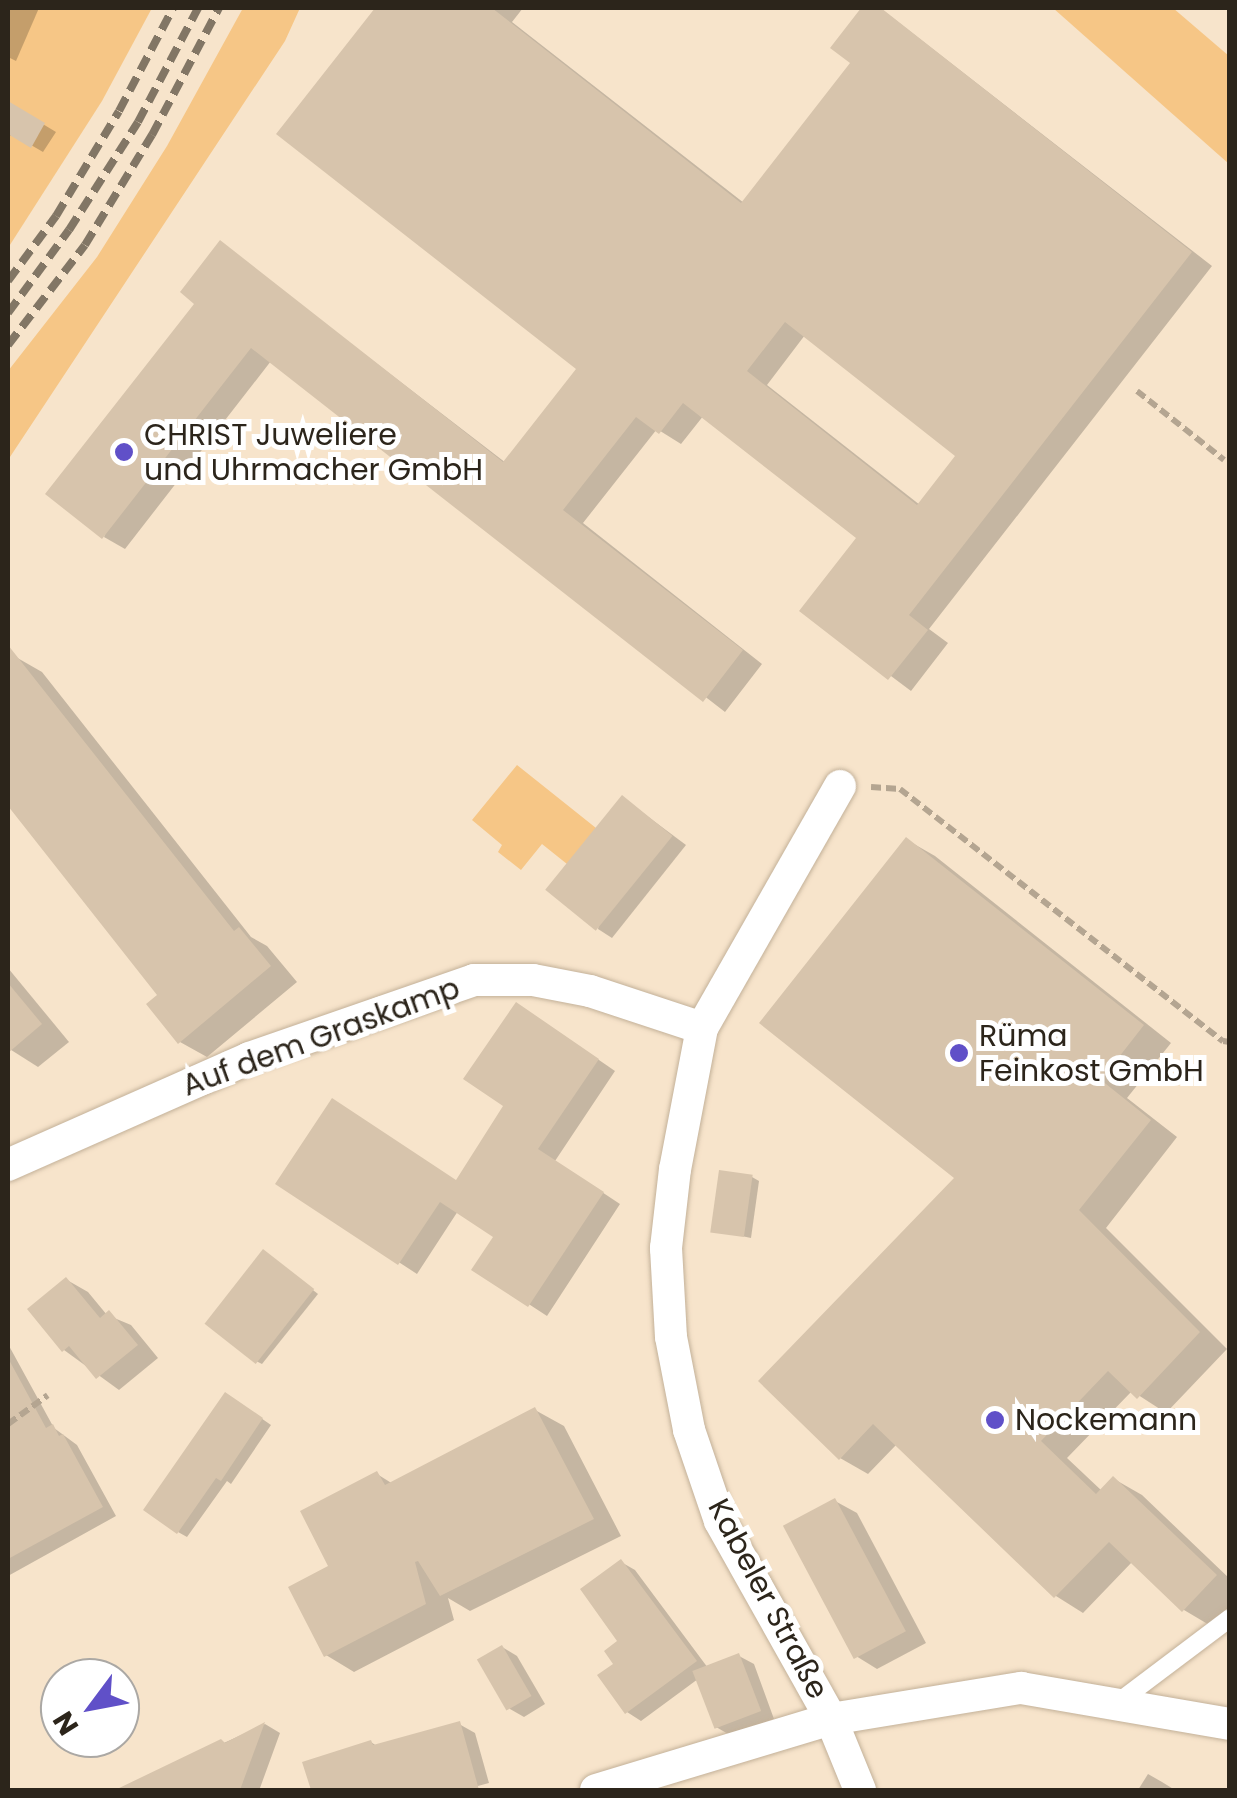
<!DOCTYPE html>
<meta charset="utf-8">
<style>
body{margin:0}
#map{position:relative;width:1237px;height:1798px;overflow:hidden;background:#f7e4cb;font-family:Poppins,sans-serif}
div>[style]{position:absolute}
[style*='--x']{left:calc(var(--x)*1px);top:calc(var(--y)*1px);width:calc(var(--w)*1px);rotate:calc(var(--a)*1deg)}
.green>*{inset:0;background:#f6c686}
.shadow>*{inset:0;background:#0003}
.building>*{inset:0;background:#d7c4ac;transform-origin:0 0}
.path>*{height:6px;margin-top:-3px;transform-origin:0;background:repeating-linear-gradient(90deg,#b4a591 0 10px,transparent 0 15px)}
.roads{filter:drop-shadow(0 0 2px #c3b199) drop-shadow(0 0 2px #c3b199)}
.lane>*{height:18px;margin:-9px;padding:0 9px;transform-origin:9px;border-radius:9px;background:#fff}
.street>*{height:32px;margin:-16px;padding:0 16px;transform-origin:16px;border-radius:16px;background:#fff}
.rail>*{height:8px;margin-top:-4px;transform-origin:0;background:repeating-linear-gradient(90deg,#827665 0 15px,transparent 0 23px)}
.dots>*{width:28px;height:28px;translate:-50% -50%;box-sizing:border-box;border:5px solid #fff;border-radius:50%}
span{translate:-50% -50%;white-space:nowrap;text-align:center;line-height:1.15;-webkit-text-stroke:10px #fff;paint-order:stroke}
.poi-label{font-size:30px;color:#2c251b}
.left{translate:0 -50%;text-align:left}
.street-label{font-size:30px;color:#2c251b}
.frame{position:absolute;inset:0;border:10px solid #2c251b;pointer-events:none}
.north{position:absolute;left:40px;top:1658px;width:100px;height:100px;box-sizing:border-box;background:#fff;border:2px solid #aba8a4;border-radius:50%;rotate:238deg;font-size:28px;font-weight:700;line-height:40px;text-align:center;color:#2c251b}
.north::after{content:'';display:block;margin:auto;width:35px;height:45px;background:#6050c8;clip-path:polygon(50% 0,100% 100%,50% 72%,0 100%)}
</style>
<div id="map">
<div class="green">
<i style="clip-path:polygon(8px 8px,152px 8px,102px 101px,8px 248px)"></i>
<i style="clip-path:polygon(243px 8px,300px 8px,285px 41px,8px 460px,8px 371px,97px 257px,167px 146px)"></i>
<i style="clip-path:polygon(1053px 8px,1173px 8px,1229px 56px,1229px 164px)"></i>
<i style="clip-path:polygon(517px 765px,596px 828px,567px 864px,542px 844px,521px 870px,498px 852px,502px 845px,472px 820px)"></i>
</div>
<div class="shadow">
<i style="clip-path:polygon(8px 8px,39px 8px,16px 61px,8px 57px)"></i>
<i style="clip-path:polygon(evenodd,378px 8px,523px 8px,512px 22px,744px 203px,853px 63px,833px 48px,865px 8px,880px 8px,1212px 266px,929px 629px,948px 643px,911px 691px,803px 610px,859px 538px,704px 415px,681px 444px,657px 429px,583px 523px,762px 664px,725px 712px,271px 361px,125px 549px,104px 537px,221px 244px,506px 463px,580px 369px,279px 134px,378px 8px,805px 335px,959px 455px,920px 505px,767px 385px,805px 335px)"></i>
<i style="clip-path:polygon(8px 103px,56px 132px,43px 152px,12px 134px,8px 138px)"></i>
<i style="clip-path:polygon(14px 656px,42px 672px,251px 937px,267px 946px,297px 982px,207px 1057px,180px 1042px,161px 995px,8px 802px,8px 662px)"></i>
<i style="clip-path:polygon(623px 798px,686px 845px,612px 938px,598px 929px)"></i>
<i style="clip-path:polygon(907px 840px,935px 856px,1171px 1043px,1127px 1098px,1177px 1137px,1106px 1228px,1227px 1349px,1166px 1413px,1132px 1391px,1067px 1458px,1102px 1491px,1114px 1479px,1142px 1495px,1230px 1579px,1230px 1607px,1211px 1626px,1184px 1610px,1133px 1561px,1083px 1613px,1056px 1596px,897px 1444px,868px 1474px,840px 1458px,958px 1178px)"></i>
<i style="clip-path:polygon(8px 968px,69px 1042px,38px 1067px,8px 1048px)"></i>
<i style="clip-path:polygon(535px 1016px,615px 1071px,555px 1161px,620px 1204px,547px 1316px,475px 1269px,496px 1236px,458px 1211px,417px 1274px,279px 1184px,457px 1182px,506px 1105px)"></i>
<i style="clip-path:polygon(752px 1177px,759px 1181px,751px 1238px,713px 1230px)"></i>
<i style="clip-path:polygon(270px 1256px,318px 1294px,262px 1364px,256px 1361px)"></i>
<i style="clip-path:polygon(67px 1280px,88px 1292px,107px 1315px,131px 1325px,158px 1358px,119px 1390px,64px 1350px)"></i>
<i style="clip-path:polygon(8px 1344px,54px 1428px,77px 1445px,116px 1516px,8px 1576px)"></i>
<i style="clip-path:polygon(235px 1400px,271px 1425px,231px 1484px,227px 1481px,187px 1537px,178px 1532px)"></i>
<i style="clip-path:polygon(535px 1410px,564px 1426px,621px 1536px,470px 1611px,448px 1598px,454px 1620px,354px 1672px,326px 1655px,332px 1567px,377px 1474px,393px 1484px)"></i>
<i style="clip-path:polygon(835px 1501px,857px 1513px,926px 1643px,877px 1669px,856px 1656px)"></i>
<i style="clip-path:polygon(621px 1562px,635px 1570px,708px 1668px,739px 1656px,754px 1664px,774px 1719px,730px 1735px,716px 1727px,698px 1679px,641px 1721px,627px 1712px,616px 1664px)"></i>
<i style="clip-path:polygon(502px 1647px,517px 1656px,545px 1704px,524px 1717px,510px 1709px)"></i>
<i style="clip-path:polygon(265px 1724px,280px 1733px,260px 1788px,264px 1790px,134px 1790px,132px 1785px)"></i>
<i style="clip-path:polygon(459px 1724px,475px 1733px,489px 1783px,463px 1790px,314px 1790px,305px 1764px,371px 1742px,378px 1747px)"></i>
<i style="clip-path:polygon(1148px 1774px,1162px 1782px,1175px 1790px,1138px 1790px)"></i>
</div>
<div class="building">
<i style="clip-path:polygon(evenodd,375px 8px,492px 8px,741px 203px,850px 63px,830px 48px,861px 8px,881px 8px,1192px 252px,909px 615px,928px 630px,888px 680px,799px 611px,856px 538px,683px 403px,659px 434px,636px 417px,563px 510px,743px 650px,703px 702px,251px 348px,102px 539px,45px 494px,194px 304px,180px 292px,220px 240px,503px 462px,576px 369px,276px 134px,375px 8px,785px 322px,955px 456px,917px 505px,747px 371px,785px 322px)"></i>
<i style="clip-path:polygon(8px 101px,45px 123px,31px 148px,8px 134px)"></i>
<i style="clip-path:polygon(8px 645px,234px 931px,239px 927px,271px 966px,178px 1044px,146px 1004px,157px 995px,8px 806px)"></i>
<i style="left:622px;top:795px;width:65px;height:122px;rotate:39deg"></i>
<i style="clip-path:polygon(906px 837px,1144px 1025px,1101px 1080px,1151px 1120px,1079px 1210px,1200px 1332px,1137px 1399px,1108px 1371px,1041px 1441px,1096px 1494px,1113px 1476px,1217px 1575px,1182px 1612px,1109px 1542px,1054px 1598px,873px 1424px,839px 1460px,758px 1381px,954px 1178px,759px 1023px)"></i>
<i style="clip-path:polygon(8px 983px,42px 1024px,8px 1053px)"></i>
<i style="clip-path:polygon(516px 1002px,599px 1059px,538px 1149px,604px 1192px,528px 1307px,471px 1270px,493px 1237px,440px 1202px,398px 1265px,275px 1184px,332px 1098px,456px 1180px,503px 1106px,463px 1079px)"></i>
<i style="left:719px;top:1170px;width:34px;height:63px;rotate:8deg"></i>
<i style="left:263px;top:1249px;width:65px;height:95px;rotate:38deg"></i>
<i style="clip-path:polygon(66px 1277px,100px 1318px,109px 1310px,138px 1345px,96px 1379px,69px 1346px,62px 1352px,27px 1309px)"></i>
<i style="clip-path:polygon(8px 1358px,46px 1428px,53px 1424px,59px 1436px,63px 1434px,103px 1507px,8px 1559px)"></i>
<i style="clip-path:polygon(225px 1392px,263px 1418px,221px 1481px,216px 1478px,177px 1534px,143px 1510px)"></i>
<i style="clip-path:polygon(535px 1407px,594px 1519px,440px 1596px,418px 1561px,415px 1562px,426px 1604px,324px 1657px,288px 1587px,328px 1566px,300px 1511px,377px 1471px,385px 1485px)"></i>
<i style="left:835px;top:1498px;width:151px;height:59px;rotate:62deg"></i>
<i style="clip-path:polygon(621px 1559px,697px 1661px,625px 1714px,597px 1675px,613px 1664px,604px 1651px,617px 1641px,580px 1589px)"></i>
<i style="left:502px;top:1645px;width:59px;height:29px;rotate:60deg"></i>
<i style="left:739px;top:1653px;width:62px;height:50px;rotate:69deg"></i>
<i style="clip-path:polygon(460px 1721px,479px 1790px,311px 1790px,302px 1762px,371px 1740px,373px 1745px)"></i>
<i style="clip-path:polygon(265px 1722px,240px 1790px,115px 1790px,221px 1739px,225px 1743px)"></i>
</div>
<div class="path">
<i style="--x:1137;--y:391;--w:111;--a:38.4"></i>
<i style="--x:871;--y:787;--w:29;--a:4"></i>
<i style="--x:900;--y:789;--w:410;--a:38"></i>
<i style="--x:1223;--y:1041;--w:7;--a:8"></i>
<i style="--x:8;--y:1424;--w:49;--a:-35.9"></i>
</div>
<div class="roads">
<div class="lane">
<i style="--x:1116;--y:1704;--w:143;--a:-37"></i>
</div>
<div class="street">
<i style="--x:840;--y:786;--w:279;--a:119.7"></i>
<i style="--x:702;--y:1028;--w:144;--a:100.8"></i>
<i style="--x:675;--y:1169;--w:80;--a:96.5"></i>
<i style="--x:666;--y:1248;--w:89;--a:86.8"></i>
<i style="--x:671;--y:1337;--w:95;--a:79"></i>
<i style="--x:689;--y:1430;--w:96;--a:71.2"></i>
<i style="--x:720;--y:1521;--w:227;--a:60.7"></i>
<i style="--x:831;--y:1719;--w:77;--a:67.8"></i>
<i style="--x:8;--y:1165;--w:264;--a:-23.9"></i>
<i style="--x:249;--y:1058;--w:238;--a:-19.1"></i>
<i style="--x:474;--y:980;--w:59;--a:0"></i>
<i style="--x:533;--y:980;--w:58;--a:10.9"></i>
<i style="--x:590;--y:991;--w:118;--a:18.3"></i>
<i style="--x:596;--y:1790;--w:245;--a:-16.8"></i>
<i style="--x:831;--y:1719;--w:193;--a:-9.3"></i>
<i style="--x:1021;--y:1688;--w:212;--a:9.8"></i>
</div>
</div>
<div class="rail">
<i style="--x:8;--y:281;--w:81;--a:-53.6"></i>
<i style="--x:56;--y:216;--w:122;--a:-59"></i>
<i style="--x:119;--y:111;--w:116;--a:-62.3"></i>
<i style="--x:8;--y:313;--w:103;--a:-53.7"></i>
<i style="--x:69;--y:230;--w:128;--a:-57.4"></i>
<i style="--x:138;--y:122;--w:129;--a:-62.2"></i>
<i style="--x:8;--y:345;--w:126;--a:-52.4"></i>
<i style="--x:85;--y:245;--w:129;--a:-58.7"></i>
<i style="--x:152;--y:135;--w:144;--a:-62.2"></i>
</div>
<div class="dots">
<i style="left:124px;top:452px;background:#6050c8"></i>
<i style="left:959px;top:1053px;background:#6050c8"></i>
<i style="left:995px;top:1420px;background:#6050c8"></i>
</div>
<div class="poi-label">
<span class="left" style="left:144px;top:452px">CHRIST Juweliere<br>und Uhrmacher GmbH</span>
<span class="left" style="left:979px;top:1053px">Rüma<br>Feinkost GmbH</span>
<span class="left" style="left:1015px;top:1420px">Nockemann</span>
</div>
<div class="street-label">
<span style="left:321px;top:1037px;rotate:-20deg">Auf dem Graskamp</span>
<span style="left:768px;top:1599px;rotate:62deg">Kabeler Straße</span>
</div>
<div class="frame"></div>
<div class="north">N</div>
</div>
